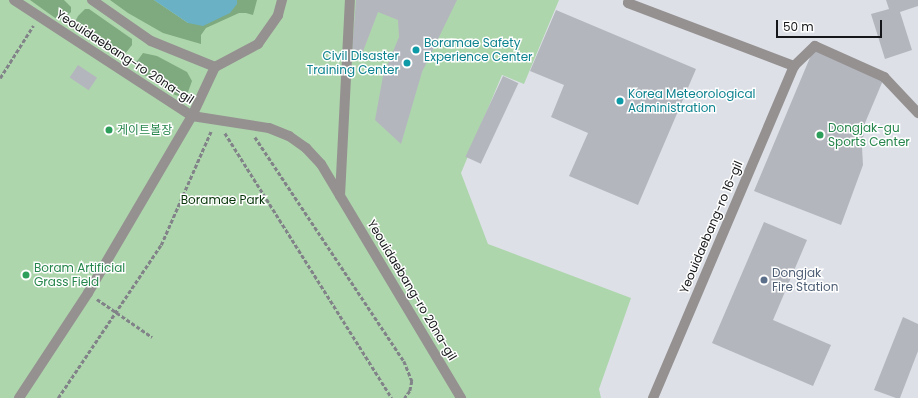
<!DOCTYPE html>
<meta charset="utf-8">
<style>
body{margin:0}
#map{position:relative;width:918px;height:398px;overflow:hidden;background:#dde0e7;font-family:Poppins,"Noto Sans KR",sans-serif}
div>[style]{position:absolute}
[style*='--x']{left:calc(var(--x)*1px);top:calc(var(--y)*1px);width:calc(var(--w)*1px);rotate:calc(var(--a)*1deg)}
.green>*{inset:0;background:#aed6ac}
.forest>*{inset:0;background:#7fa97e}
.water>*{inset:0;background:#6ab1c5}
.building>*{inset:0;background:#b4b6be;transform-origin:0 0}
.path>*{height:2.5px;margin-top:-1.25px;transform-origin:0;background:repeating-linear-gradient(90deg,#818389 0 4px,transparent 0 6px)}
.minor>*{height:10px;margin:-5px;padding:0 5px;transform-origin:5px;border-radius:5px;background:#959191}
.dots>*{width:11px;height:11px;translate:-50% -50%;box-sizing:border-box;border:2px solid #fff;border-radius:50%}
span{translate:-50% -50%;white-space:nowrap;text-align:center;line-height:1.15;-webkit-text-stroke:3px #fff;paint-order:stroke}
.culture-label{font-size:12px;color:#0d838f}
.left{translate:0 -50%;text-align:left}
.right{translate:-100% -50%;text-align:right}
.street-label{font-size:12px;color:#151619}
.leisure-label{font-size:12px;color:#27864d}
.park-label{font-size:12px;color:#08360a}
.service-label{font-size:12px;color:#4e5e75}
.scale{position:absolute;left:776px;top:20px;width:106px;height:18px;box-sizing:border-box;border:2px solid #151619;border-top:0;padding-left:5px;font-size:12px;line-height:14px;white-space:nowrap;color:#151619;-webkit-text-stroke:3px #fff;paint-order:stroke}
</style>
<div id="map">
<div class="green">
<i style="clip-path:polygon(0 0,559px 0,524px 84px,502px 75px,461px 173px,488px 244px,631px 298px,599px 389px,601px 398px,0 398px)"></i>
</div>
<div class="forest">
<i style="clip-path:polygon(30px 0,64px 0,71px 7px,71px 12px,64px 19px,58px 20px)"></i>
<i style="clip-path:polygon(110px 0,154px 0,188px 23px,237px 4px,237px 0,257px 0,253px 15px,246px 13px,239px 13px,206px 28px,201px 35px,201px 44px,163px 33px,128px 13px)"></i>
<i style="clip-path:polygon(85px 9px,89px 9px,132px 39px,132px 45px,125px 54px,119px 55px,75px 29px,74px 24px,78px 16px)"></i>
<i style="clip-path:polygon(143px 53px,157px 56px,187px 72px,192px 81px,188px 92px,184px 97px,175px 95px,138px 71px,135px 64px)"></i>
</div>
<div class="water">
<i style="clip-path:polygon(154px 0,237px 0,237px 4px,230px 13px,203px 26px,188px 23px)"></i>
</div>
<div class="building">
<i style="clip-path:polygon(356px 0,457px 0,422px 72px,401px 144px,375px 120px,383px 76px,399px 37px,398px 20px,378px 12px,362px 54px,352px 51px)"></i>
<i style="clip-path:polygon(886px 0,918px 0,918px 6px,900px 12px,912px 50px,885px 59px,871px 14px,889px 9px)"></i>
<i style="clip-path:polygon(556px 10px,696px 69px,638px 205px,569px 176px,588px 133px,551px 117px,564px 85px,530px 71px)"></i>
<i style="clip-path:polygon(814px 48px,884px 78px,865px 123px,862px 147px,863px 165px,841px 225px,754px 191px)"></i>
<i style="left:78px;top:65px;width:23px;height:15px;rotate:34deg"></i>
<i style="left:503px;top:76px;width:17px;height:89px;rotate:25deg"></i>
<i style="clip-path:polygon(764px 222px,807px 240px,773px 320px,831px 345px,813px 386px,712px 343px)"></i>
<i style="clip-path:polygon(903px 317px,918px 324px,918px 351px,900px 398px,896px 398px,874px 390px)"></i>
</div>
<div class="path">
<i style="--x:0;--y:78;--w:62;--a:-57.6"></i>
<i style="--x:225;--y:133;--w:313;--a:57.8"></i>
<i style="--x:255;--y:137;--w:269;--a:56.4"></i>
<i style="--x:404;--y:361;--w:22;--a:68"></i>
<i style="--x:412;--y:381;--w:10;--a:101"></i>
<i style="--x:410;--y:391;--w:9;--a:126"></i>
<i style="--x:97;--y:299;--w:67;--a:34.6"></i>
<i style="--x:58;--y:398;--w:184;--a:-56.1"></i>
<i style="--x:161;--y:245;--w:124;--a:-66.3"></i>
</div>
<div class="minor">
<i style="--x:14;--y:0;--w:212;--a:33.1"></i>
<i style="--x:192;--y:116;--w:78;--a:8.9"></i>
<i style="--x:269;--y:128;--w:22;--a:22"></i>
<i style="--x:289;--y:136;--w:21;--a:35"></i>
<i style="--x:306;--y:148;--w:22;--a:47"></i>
<i style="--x:321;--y:164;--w:273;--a:59.1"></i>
<i style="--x:92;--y:0;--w:72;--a:34.8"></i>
<i style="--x:151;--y:41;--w:69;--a:22.1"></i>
<i style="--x:629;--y:0;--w:3;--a:108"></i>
<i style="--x:628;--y:3;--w:178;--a:20.8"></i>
<i style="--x:794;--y:66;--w:361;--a:113"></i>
<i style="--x:794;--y:66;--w:29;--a:-44"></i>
<i style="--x:815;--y:46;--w:76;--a:24.2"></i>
<i style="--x:884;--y:77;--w:50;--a:46.6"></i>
<i style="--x:215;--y:67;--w:49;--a:-28.1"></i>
<i style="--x:258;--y:44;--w:35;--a:-55"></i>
<i style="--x:278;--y:15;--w:16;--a:-75"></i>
<i style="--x:340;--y:196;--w:196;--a:-87.1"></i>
<i style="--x:19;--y:398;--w:126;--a:-56.7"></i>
<i style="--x:88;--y:293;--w:205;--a:-59.6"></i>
<i style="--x:192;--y:116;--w:54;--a:-64.9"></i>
</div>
<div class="dots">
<i style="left:416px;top:50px;background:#0f9aa8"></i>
<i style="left:407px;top:63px;background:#0f9aa8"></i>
<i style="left:620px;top:101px;background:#0f9aa8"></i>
<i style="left:109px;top:130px;background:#2e9e5b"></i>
<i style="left:820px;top:135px;background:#2e9e5b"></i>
<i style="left:26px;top:275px;background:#2e9e5b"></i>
<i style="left:764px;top:280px;background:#5c6f8a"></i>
</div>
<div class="culture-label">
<span class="left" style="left:424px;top:50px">Boramae Safety<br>Experience Center</span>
<span class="right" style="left:399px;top:63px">Civil Disaster<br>Training Center</span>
<span class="left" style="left:628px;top:101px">Korea Meteorological<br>Administration</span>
</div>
<div class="street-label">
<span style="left:125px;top:57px;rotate:33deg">Yeouidaebang-ro 20na-gil</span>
<span style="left:711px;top:227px;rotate:-67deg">Yeouidaebang-ro 16-gil</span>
<span style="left:412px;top:290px;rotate:59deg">Yeouidaebang-ro 20na-gil</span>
</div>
<div class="leisure-label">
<span class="left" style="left:828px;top:135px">Dongjak-gu<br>Sports Center</span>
<span class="left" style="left:117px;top:130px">게이트볼장</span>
<span class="left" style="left:34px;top:275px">Boram Artificial<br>Grass Field</span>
</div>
<div class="park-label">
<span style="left:223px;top:200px">Boramae Park</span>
</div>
<div class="service-label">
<span class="left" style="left:772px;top:280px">Dongjak<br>Fire Station</span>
</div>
<div class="scale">50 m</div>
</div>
